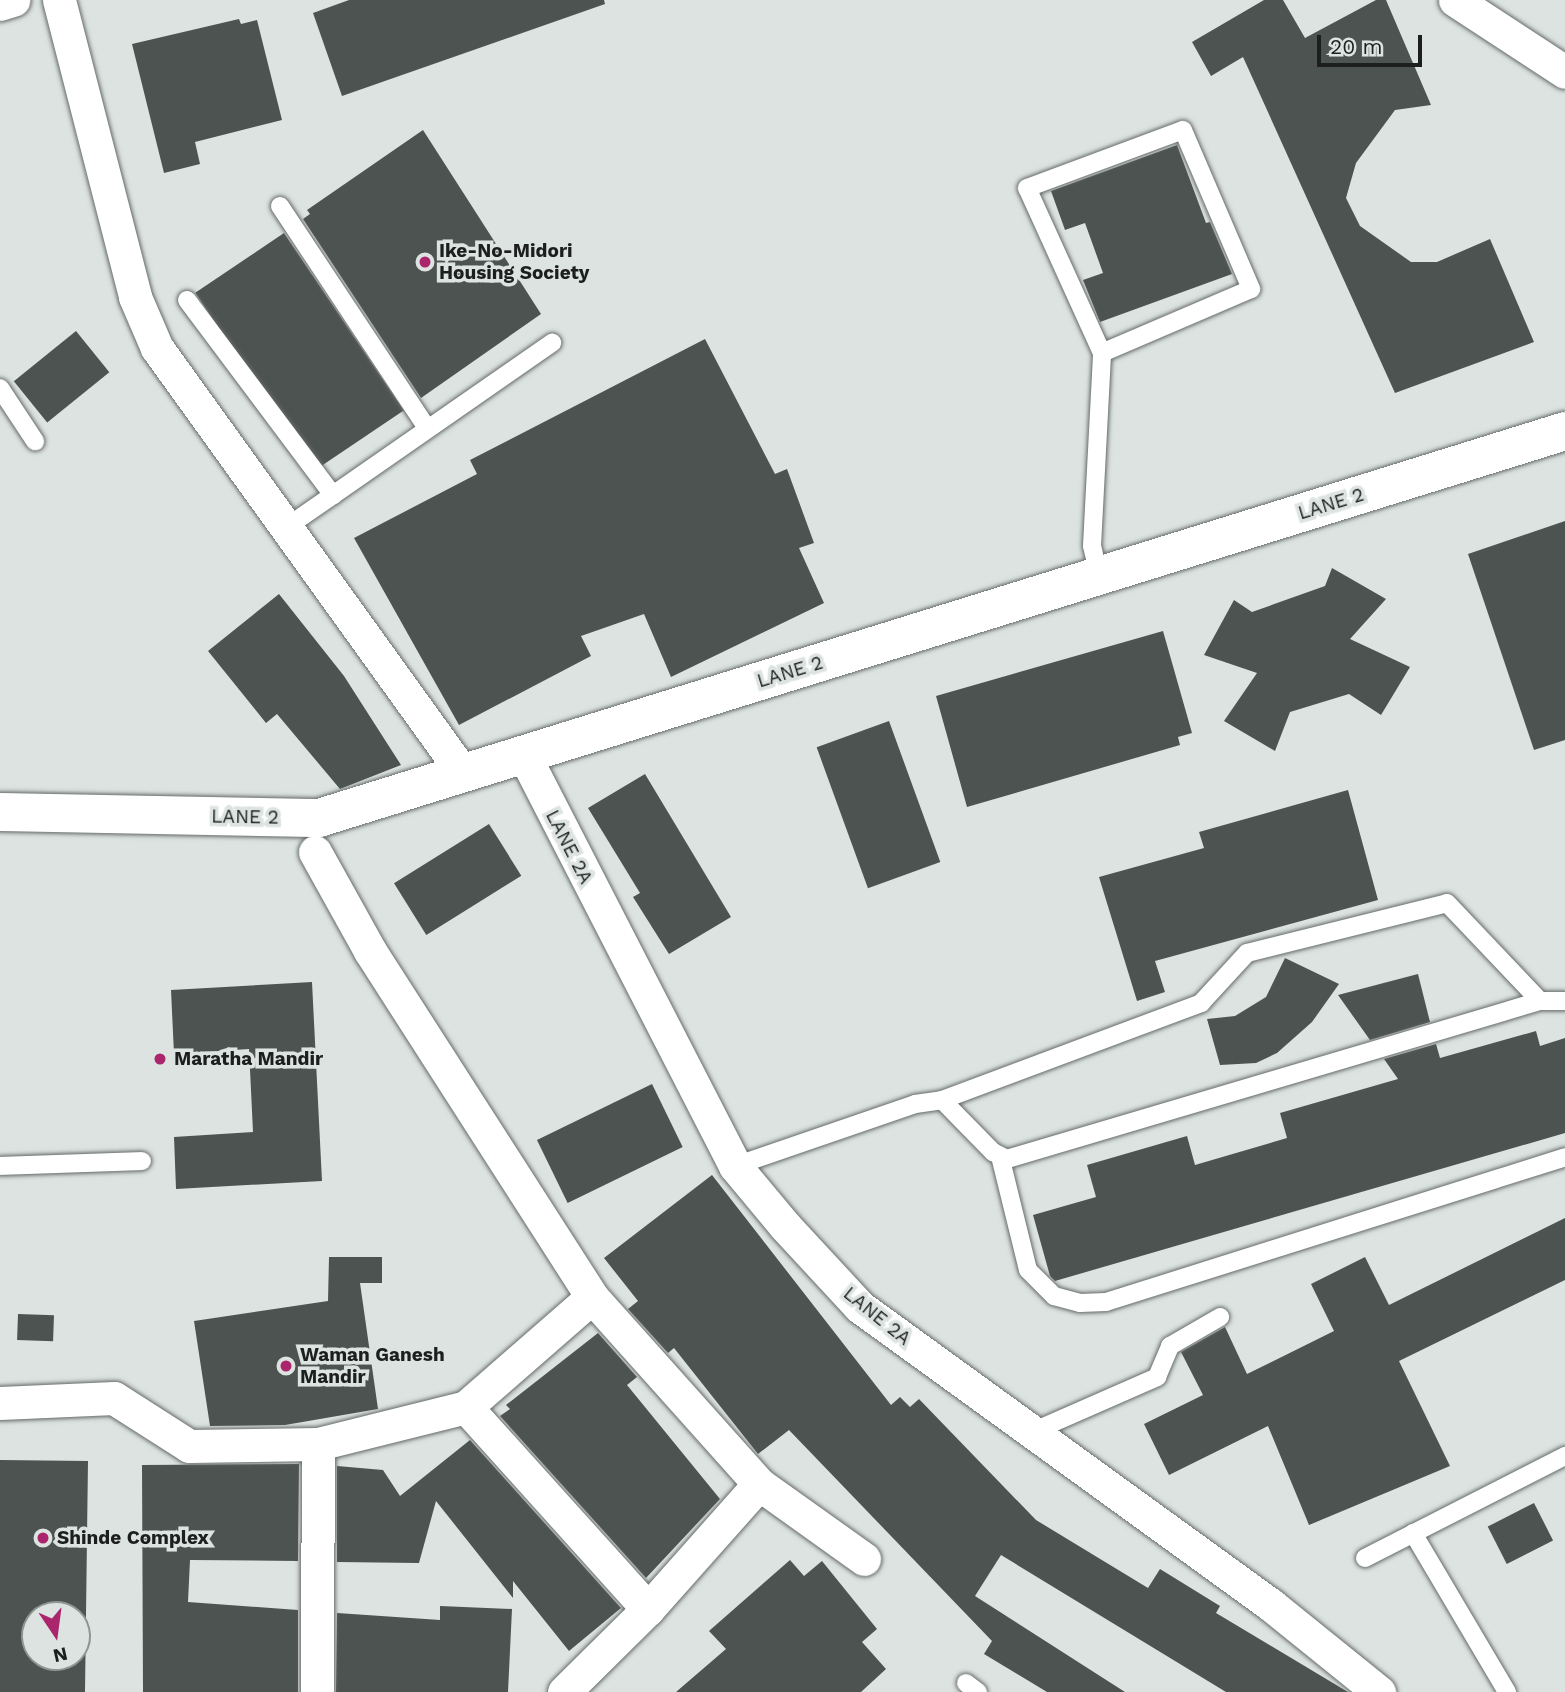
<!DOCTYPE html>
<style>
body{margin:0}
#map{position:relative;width:1565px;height:1692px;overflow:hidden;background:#dce3e1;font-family:"Work Sans",sans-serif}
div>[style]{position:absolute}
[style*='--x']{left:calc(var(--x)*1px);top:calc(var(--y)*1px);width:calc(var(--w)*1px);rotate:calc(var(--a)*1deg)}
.building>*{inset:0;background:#4d5351;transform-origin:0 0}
.roads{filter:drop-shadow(0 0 2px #656b69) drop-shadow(0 0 2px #656b69)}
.lane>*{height:18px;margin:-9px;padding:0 9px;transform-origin:9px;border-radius:9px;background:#fff}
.street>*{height:33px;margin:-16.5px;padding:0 16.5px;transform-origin:16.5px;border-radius:16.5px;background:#fff}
.secondary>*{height:38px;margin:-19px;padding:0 19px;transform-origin:19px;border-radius:19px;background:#fff}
.dots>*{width:19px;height:19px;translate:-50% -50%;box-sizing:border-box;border:4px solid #dce3e1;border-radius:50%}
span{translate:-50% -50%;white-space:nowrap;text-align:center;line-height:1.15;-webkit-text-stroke:7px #dce3e1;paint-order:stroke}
.poi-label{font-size:19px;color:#1d1f1f;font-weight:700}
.left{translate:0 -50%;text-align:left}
.street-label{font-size:19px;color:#1d1f1f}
.north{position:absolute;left:21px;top:1601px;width:70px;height:70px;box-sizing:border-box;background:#dce3e1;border:2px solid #909593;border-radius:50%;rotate:167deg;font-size:19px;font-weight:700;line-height:28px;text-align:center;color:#1d1f1f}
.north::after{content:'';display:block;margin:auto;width:24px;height:32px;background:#ab256d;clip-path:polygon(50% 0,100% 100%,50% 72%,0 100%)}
.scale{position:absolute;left:1317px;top:35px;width:105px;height:32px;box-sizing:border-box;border:4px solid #1d1f1f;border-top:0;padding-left:9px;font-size:21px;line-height:24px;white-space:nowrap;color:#1d1f1f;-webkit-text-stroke:5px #dce3e1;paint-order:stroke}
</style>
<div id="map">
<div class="building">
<i style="clip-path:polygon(349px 0,604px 0,605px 4px,342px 96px,313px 13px)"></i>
<i style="clip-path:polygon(1264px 0,1283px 0,1305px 38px,1376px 0,1386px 0,1431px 105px,1395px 110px,1356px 163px,1346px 198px,1360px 226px,1411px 262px,1437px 262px,1490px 239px,1534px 342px,1395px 393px,1243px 57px,1211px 76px,1192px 42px)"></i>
<i style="clip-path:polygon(239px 19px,241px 24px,257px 20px,282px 120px,195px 142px,200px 164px,164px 173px,132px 44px)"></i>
<i style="clip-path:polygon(423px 130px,541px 314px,421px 398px,303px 219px,310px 214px,307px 210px)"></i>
<i style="clip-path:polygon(1177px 145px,1206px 223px,1210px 222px,1232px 274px,1100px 322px,1083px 280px,1103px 273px,1085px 223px,1065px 230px,1051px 191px)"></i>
<i style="left:284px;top:233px;width:214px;height:107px;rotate:56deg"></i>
<i style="left:76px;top:331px;width:53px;height:80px;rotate:51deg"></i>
<i style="clip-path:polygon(705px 339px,775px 474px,787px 469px,814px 543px,799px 548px,824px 603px,671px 677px,644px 614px,581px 636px,591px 656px,459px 725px,354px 538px,477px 474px,470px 460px)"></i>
<i style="clip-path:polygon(1565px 521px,1565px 740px,1534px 750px,1468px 554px)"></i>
<i style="clip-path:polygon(1332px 568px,1386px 599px,1350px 639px,1410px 667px,1381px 715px,1349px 694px,1290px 712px,1275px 751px,1224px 721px,1257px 673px,1204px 655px,1234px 600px,1252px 612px,1325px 586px)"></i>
<i style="clip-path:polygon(279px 594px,344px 676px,401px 765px,340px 789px,277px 714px,266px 723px,208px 651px)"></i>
<i style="clip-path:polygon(1163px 631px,1192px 733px,1178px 737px,1180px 745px,967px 807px,936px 696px)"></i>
<i style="left:889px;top:721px;width:150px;height:77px;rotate:70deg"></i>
<i style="clip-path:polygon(645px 774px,731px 917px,669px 954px,633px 897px,640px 893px,588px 808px)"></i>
<i style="clip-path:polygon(1348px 790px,1378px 900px,1155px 961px,1165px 992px,1137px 1001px,1099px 877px,1204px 848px,1199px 832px)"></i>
<i style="left:489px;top:824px;width:61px;height:112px;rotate:58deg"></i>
<i style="clip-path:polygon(1285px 958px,1339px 984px,1312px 1022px,1277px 1053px,1256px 1063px,1220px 1065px,1207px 1019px,1235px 1016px,1266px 997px)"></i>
<i style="clip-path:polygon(1418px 974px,1430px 1022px,1370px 1040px,1338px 995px)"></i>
<i style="clip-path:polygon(312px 982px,322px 1181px,176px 1189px,174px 1137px,253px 1132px,249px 1049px,174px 1054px,171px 990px)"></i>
<i style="clip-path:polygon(1536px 1031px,1540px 1046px,1565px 1038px,1565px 1133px,1055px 1281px,1050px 1276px,1033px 1215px,1096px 1197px,1087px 1165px,1187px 1136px,1195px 1165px,1287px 1138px,1280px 1113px,1398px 1079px,1384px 1059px,1436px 1044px,1440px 1058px)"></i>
<i style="left:652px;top:1084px;width:70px;height:128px;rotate:64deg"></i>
<i style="clip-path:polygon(712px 1175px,891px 1405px,900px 1397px,910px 1407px,919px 1399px,1036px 1520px,1148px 1588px,1160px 1569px,1220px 1606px,1216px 1613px,1348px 1692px,1226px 1692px,1001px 1555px,975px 1596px,1125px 1692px,1047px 1692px,984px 1654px,992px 1641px,789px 1430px,758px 1454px,674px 1348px,668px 1353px,628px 1309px,638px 1301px,604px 1258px)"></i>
<i style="clip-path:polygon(1565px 1218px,1565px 1280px,1399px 1361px,1450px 1466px,1309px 1525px,1268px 1426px,1169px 1475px,1144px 1424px,1203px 1395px,1181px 1352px,1225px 1327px,1247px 1374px,1334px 1331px,1311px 1284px,1365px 1257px,1389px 1305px)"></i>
<i style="clip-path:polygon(329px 1257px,382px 1257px,382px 1283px,360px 1283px,378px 1409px,285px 1425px,210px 1426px,194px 1321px,328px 1301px)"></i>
<i style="left:18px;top:1314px;width:36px;height:26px;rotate:2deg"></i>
<i style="clip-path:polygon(598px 1333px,637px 1377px,627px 1385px,720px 1499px,646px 1578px,500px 1416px,510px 1409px,506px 1405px)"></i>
<i style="clip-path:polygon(470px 1440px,621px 1608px,569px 1651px,513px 1581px,513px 1598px,436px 1501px,419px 1563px,337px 1562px,337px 1466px,383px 1470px,400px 1496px)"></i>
<i style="clip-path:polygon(evenodd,0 1460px,88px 1461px,85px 1692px,0 1692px,0 1460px,35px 1615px,77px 1615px,77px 1657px,35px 1657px,35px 1615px)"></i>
<i style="clip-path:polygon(299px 1464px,298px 1561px,190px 1560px,188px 1602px,298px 1610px,298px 1692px,143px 1692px,142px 1465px)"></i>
<i style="left:1534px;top:1503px;width:42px;height:52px;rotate:63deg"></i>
<i style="clip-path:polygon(790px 1560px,804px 1576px,822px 1561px,877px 1629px,862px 1642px,886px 1669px,861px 1692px,676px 1692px,726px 1649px,709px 1631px)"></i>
<i style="clip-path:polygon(440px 1606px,512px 1609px,508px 1692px,336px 1692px,337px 1613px,440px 1620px)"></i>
</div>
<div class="roads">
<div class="lane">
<i style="--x:280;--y:206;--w:266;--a:56.5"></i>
<i style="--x:187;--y:300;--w:244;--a:53.2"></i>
<i style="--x:333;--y:495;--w:56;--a:145.2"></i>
<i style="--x:0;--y:388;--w:64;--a:56.6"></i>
<i style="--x:333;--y:495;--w:267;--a:-34.8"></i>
<i style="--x:1099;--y:576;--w:31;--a:-103"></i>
<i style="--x:1092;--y:546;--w:193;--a:-87"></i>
<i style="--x:1102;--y:353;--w:181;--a:-114.4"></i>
<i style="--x:1027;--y:188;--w:166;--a:-20.4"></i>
<i style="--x:1183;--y:130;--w:173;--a:66.8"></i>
<i style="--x:1251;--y:289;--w:162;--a:156.8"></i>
<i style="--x:942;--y:1100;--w:277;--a:-20.5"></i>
<i style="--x:1201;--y:1003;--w:68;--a:-47.4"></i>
<i style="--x:1247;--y:953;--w:206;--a:-14"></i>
<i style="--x:1447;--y:903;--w:135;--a:46.5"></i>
<i style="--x:1000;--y:1156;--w:117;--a:76.2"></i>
<i style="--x:1028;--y:1270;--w:37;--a:45"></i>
<i style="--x:1054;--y:1296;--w:27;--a:15"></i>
<i style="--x:1080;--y:1303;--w:26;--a:-2"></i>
<i style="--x:1106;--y:1302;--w:481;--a:-17.5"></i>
<i style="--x:0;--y:1166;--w:142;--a:-2"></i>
<i style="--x:735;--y:1166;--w:190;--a:-19"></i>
<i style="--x:915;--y:1104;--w:27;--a:-8"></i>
<i style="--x:942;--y:1100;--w:73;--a:45.6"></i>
<i style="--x:993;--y:1152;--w:16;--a:27"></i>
<i style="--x:1007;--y:1159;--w:556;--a:-16.51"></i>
<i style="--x:1540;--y:1001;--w:25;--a:0"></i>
<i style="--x:1032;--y:1432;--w:137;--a:-23.7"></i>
<i style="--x:1157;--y:1377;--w:34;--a:-67"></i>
<i style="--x:1170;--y:1346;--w:58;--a:-30.1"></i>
<i style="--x:1413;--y:1533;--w:185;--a:59.4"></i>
<i style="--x:1365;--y:1558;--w:225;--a:-27"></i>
<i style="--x:966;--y:1683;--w:15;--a:37"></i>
</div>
<div class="street">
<i style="--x:59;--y:0;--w:307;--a:75.6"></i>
<i style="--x:135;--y:297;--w:56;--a:66.7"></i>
<i style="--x:157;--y:348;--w:524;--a:54.25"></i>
<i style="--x:1455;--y:0;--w:131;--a:33.2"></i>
<i style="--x:0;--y:4;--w:14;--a:-17"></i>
<i style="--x:524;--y:755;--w:462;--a:62.8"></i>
<i style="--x:735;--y:1166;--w:78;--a:50.2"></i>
<i style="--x:785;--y:1226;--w:110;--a:47.2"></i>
<i style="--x:860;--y:1307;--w:508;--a:35.94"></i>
<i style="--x:1271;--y:1605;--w:139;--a:38.9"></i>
<i style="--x:315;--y:852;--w:113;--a:60.9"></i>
<i style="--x:370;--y:951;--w:411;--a:57.3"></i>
<i style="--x:592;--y:1297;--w:251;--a:48.2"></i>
<i style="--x:759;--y:1484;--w:129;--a:35.5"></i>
<i style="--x:0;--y:1403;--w:114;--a:-2.5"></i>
<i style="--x:114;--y:1398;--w:89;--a:32.6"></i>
<i style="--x:189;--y:1446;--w:129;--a:-0.9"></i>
<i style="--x:318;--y:1444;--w:153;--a:-14"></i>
<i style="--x:466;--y:1407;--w:167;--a:-41.1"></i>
<i style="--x:466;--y:1407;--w:272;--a:48"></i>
<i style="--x:317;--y:1692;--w:248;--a:-89.8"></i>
<i style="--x:564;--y:1692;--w:118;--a:-44.7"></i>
<i style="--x:648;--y:1609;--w:167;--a:-48.4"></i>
</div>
<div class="secondary">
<i style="--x:0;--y:812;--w:319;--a:1.1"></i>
<i style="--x:319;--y:818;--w:1305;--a:-17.25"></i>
</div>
</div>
<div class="dots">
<i style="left:425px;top:262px;background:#ab256d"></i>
<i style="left:160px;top:1059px;background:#ab256d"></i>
<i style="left:286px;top:1366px;background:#ab256d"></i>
<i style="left:43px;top:1538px;background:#ab256d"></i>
</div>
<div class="poi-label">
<span class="left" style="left:439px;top:262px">Ike-No-Midori<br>Housing Society</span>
<span class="left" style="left:174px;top:1059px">Maratha Mandir</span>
<span class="left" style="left:300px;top:1366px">Waman Ganesh<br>Mandir</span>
<span class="left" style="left:57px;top:1538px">Shinde Complex</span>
</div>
<div class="street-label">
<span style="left:1331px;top:504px;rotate:-17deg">LANE 2</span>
<span style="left:790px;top:672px;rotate:-17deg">LANE 2</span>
<span style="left:245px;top:817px;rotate:1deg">LANE 2</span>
<span style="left:569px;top:847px;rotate:63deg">LANE 2A</span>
<span style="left:877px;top:1316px;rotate:39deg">LANE 2A</span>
</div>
<div class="north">N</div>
<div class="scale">20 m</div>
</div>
